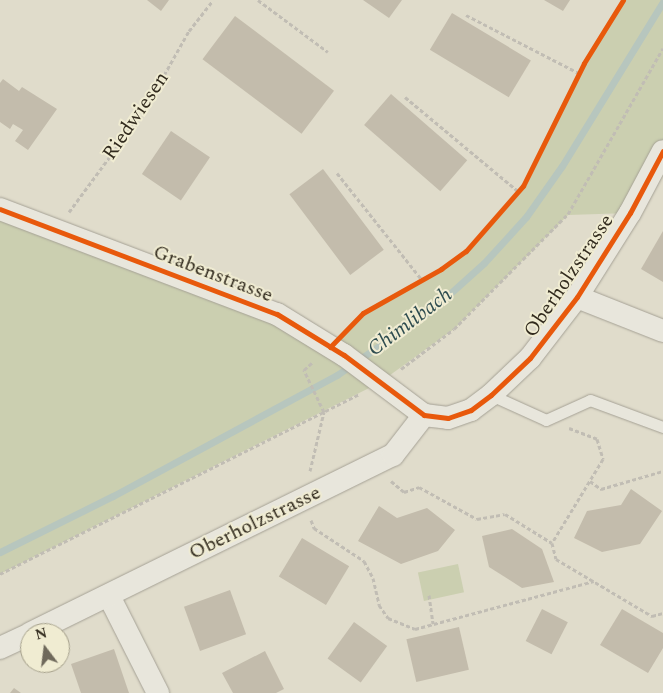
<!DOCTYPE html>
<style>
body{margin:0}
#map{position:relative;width:663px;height:693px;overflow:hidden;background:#e0dccb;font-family:Spectral,serif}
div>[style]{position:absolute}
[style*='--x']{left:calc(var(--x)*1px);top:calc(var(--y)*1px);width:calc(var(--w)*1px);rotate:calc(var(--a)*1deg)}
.green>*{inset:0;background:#cbcfb0;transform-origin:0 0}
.stream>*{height:7px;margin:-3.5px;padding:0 3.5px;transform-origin:3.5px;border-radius:3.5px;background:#b7c6be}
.building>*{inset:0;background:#c3bcac;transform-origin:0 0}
.path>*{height:3px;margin-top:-1.5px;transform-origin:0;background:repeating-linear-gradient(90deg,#c1bdb4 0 4px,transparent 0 6.5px)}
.roads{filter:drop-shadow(0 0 1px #a5a195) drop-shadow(0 0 1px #a5a195)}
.lane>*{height:11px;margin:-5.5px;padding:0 5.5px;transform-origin:5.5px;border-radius:5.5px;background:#e8e6dc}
.street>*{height:22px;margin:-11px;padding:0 11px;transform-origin:11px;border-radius:11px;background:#e8e6dc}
.cycleway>*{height:5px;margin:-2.5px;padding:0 2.5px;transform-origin:2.5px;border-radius:2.5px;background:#e8590c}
span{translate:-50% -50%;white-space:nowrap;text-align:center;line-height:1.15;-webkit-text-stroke:4px #f0ecd2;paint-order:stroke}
.street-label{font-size:20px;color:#322b1e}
.water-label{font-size:21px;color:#2f4d50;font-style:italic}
.north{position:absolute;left:20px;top:623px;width:50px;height:50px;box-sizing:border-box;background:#f0ecd2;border:1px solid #a49f8a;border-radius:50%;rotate:345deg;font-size:14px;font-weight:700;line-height:20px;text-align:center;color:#322b1e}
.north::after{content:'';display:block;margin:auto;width:18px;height:22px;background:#6f695b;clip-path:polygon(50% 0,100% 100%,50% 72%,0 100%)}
</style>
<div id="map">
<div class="green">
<i style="clip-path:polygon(623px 0,663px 0,663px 151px,630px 213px,568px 215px,454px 329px,379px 383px,0 574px,0 209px,330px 347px,363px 313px,441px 269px,466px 251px,523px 186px,584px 63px)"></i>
<i style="left:458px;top:564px;width:29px;height:41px;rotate:78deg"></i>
</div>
<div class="stream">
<i style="--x:0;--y:552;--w:126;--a:-26.4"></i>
<i style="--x:113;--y:496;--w:255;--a:-28.4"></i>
<i style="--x:337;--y:375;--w:119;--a:-34.8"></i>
<i style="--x:435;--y:307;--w:66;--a:-41.9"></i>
<i style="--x:484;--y:263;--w:62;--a:-47.6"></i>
<i style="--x:526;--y:217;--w:62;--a:-54.8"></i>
<i style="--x:562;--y:166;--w:193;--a:-58.4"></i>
</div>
<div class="building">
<i style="clip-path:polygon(147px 0,169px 0,161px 11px)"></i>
<i style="clip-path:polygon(363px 0,402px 0,389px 18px)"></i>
<i style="clip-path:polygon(544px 0,570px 0,563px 11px)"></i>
<i style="left:452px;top:13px;width:92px;height:43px;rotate:31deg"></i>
<i style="left:235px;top:16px;width:124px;height:54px;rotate:37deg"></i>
<i style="clip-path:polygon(3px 79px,19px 91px,22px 87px,57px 109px,28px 150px,15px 141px,23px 130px,13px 124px,10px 129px,0 122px,0 83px)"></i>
<i style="left:391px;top:94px;width:101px;height:41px;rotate:41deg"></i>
<i style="left:171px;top:131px;width:47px;height:52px;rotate:34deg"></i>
<i style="left:323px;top:169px;width:101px;height:42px;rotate:53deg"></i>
<i style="clip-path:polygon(663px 231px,663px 282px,641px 269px)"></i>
<i style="clip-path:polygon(631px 489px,662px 511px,640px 544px,602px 552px,574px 538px,587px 511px,621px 505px)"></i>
<i style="clip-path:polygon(379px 506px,397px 518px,427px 508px,455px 530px,438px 551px,401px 564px,358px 541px)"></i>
<i style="clip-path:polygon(512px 529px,542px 549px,554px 582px,522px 588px,489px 567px,482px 536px)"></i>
<i style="left:302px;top:538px;width:55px;height:45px;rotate:31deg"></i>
<i style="left:230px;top:590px;width:47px;height:49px;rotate:70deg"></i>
<i style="left:542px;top:609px;width:29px;height:36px;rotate:27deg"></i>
<i style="clip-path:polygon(622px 609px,663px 633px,663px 648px,648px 673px,600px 645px)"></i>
<i style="left:354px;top:622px;width:41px;height:45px;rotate:36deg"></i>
<i style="left:459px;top:627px;width:44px;height:54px;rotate:77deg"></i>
<i style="clip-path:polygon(114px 649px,129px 693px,81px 693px,71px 664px)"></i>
<i style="clip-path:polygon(265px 651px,284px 689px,276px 693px,233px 693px,222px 673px)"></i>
<i style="clip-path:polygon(14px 688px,21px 693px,10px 693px)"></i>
</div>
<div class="path">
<i style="--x:258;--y:0;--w:87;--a:36.6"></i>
<i style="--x:466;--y:15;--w:127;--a:27.2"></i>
<i style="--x:405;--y:97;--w:148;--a:39.8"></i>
<i style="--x:337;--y:173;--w:137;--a:51.5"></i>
<i style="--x:69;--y:212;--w:128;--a:-53.6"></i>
<i style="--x:145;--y:109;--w:90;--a:-60.6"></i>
<i style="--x:189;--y:31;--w:39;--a:-52"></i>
<i style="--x:401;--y:369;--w:66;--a:-37"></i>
<i style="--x:454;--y:329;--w:162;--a:-45.3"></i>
<i style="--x:568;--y:214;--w:191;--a:-60.2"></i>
<i style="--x:569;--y:428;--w:30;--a:21"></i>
<i style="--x:597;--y:439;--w:21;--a:73"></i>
<i style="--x:603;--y:459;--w:98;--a:121.3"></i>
<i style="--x:552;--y:543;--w:16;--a:76"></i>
<i style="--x:556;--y:559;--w:112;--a:30.7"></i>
<i style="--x:652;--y:616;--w:11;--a:-15"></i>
<i style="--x:310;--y:471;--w:61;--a:-76.7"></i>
<i style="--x:324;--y:412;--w:47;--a:-115.5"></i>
<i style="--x:304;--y:370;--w:12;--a:-42"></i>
<i style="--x:391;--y:481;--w:17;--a:40"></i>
<i style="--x:404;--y:492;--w:16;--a:-18"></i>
<i style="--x:419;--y:487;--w:66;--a:28.9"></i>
<i style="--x:477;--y:519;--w:28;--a:-10"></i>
<i style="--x:505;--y:514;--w:55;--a:31.7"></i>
<i style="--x:590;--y:481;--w:14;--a:36"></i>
<i style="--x:601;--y:489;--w:65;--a:-16.2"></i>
<i style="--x:311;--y:520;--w:9;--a:69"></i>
<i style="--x:314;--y:528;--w:60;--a:33.4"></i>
<i style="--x:364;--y:561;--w:19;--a:62"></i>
<i style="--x:373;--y:578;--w:28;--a:77"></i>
<i style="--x:379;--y:605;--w:16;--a:55"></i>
<i style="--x:388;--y:618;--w:29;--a:22"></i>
<i style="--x:415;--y:629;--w:185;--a:-15"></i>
<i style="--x:0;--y:574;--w:402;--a:-26.6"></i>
<i style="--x:429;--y:595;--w:29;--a:82"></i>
</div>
<div class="roads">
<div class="lane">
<i style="--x:491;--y:395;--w:60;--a:24.4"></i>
<i style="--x:546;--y:420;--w:48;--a:-24.4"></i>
<i style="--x:590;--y:400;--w:78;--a:20.3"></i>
</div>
<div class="street">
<i style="--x:0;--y:209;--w:296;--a:20.8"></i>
<i style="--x:277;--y:314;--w:79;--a:31.5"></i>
<i style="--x:344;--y:355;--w:100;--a:36.9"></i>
<i style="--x:424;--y:415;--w:24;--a:7"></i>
<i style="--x:448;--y:418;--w:24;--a:-19"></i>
<i style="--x:471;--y:410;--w:25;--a:-37"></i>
<i style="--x:491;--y:395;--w:54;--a:-43.5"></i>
<i style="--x:530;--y:358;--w:77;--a:-52.4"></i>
<i style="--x:577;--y:297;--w:99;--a:-57.8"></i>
<i style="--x:630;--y:213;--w:70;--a:-62"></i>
<i style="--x:577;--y:297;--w:92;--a:21.6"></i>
<i style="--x:109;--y:596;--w:109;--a:63.2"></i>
<i style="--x:31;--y:633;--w:403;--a:-26.2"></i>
<i style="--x:393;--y:455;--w:51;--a:-52.2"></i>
<i style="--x:0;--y:648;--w:33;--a:-25"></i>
</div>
</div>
<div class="cycleway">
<i style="--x:0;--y:209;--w:296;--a:20.8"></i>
<i style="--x:277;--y:314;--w:79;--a:31.5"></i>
<i style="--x:344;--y:355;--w:100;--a:36.9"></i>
<i style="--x:424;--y:415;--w:24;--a:7"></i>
<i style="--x:448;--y:418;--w:24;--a:-19"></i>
<i style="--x:471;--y:410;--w:25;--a:-37"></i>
<i style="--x:491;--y:395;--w:54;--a:-43.5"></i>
<i style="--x:530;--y:358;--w:77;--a:-52.4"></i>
<i style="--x:577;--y:297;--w:99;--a:-57.8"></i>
<i style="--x:630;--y:213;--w:70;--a:-62"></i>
<i style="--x:330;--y:347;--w:47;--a:-45.9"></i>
<i style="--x:363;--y:313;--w:90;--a:-29.4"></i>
<i style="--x:441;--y:269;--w:31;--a:-36"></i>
<i style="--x:466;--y:251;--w:86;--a:-48.8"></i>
<i style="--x:523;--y:186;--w:137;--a:-63.6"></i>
<i style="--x:584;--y:63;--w:74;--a:-58.2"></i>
</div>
<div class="street-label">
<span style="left:136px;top:116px;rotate:-56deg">Riedwiesen</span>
<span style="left:213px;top:274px;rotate:21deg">Grabenstrasse</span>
<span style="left:569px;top:276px;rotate:-56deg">Oberholzstrasse</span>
<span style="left:255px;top:523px;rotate:-26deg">Oberholzstrasse</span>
</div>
<div class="water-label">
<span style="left:410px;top:322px;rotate:-37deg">Chimlibach</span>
</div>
<div class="north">N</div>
</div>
